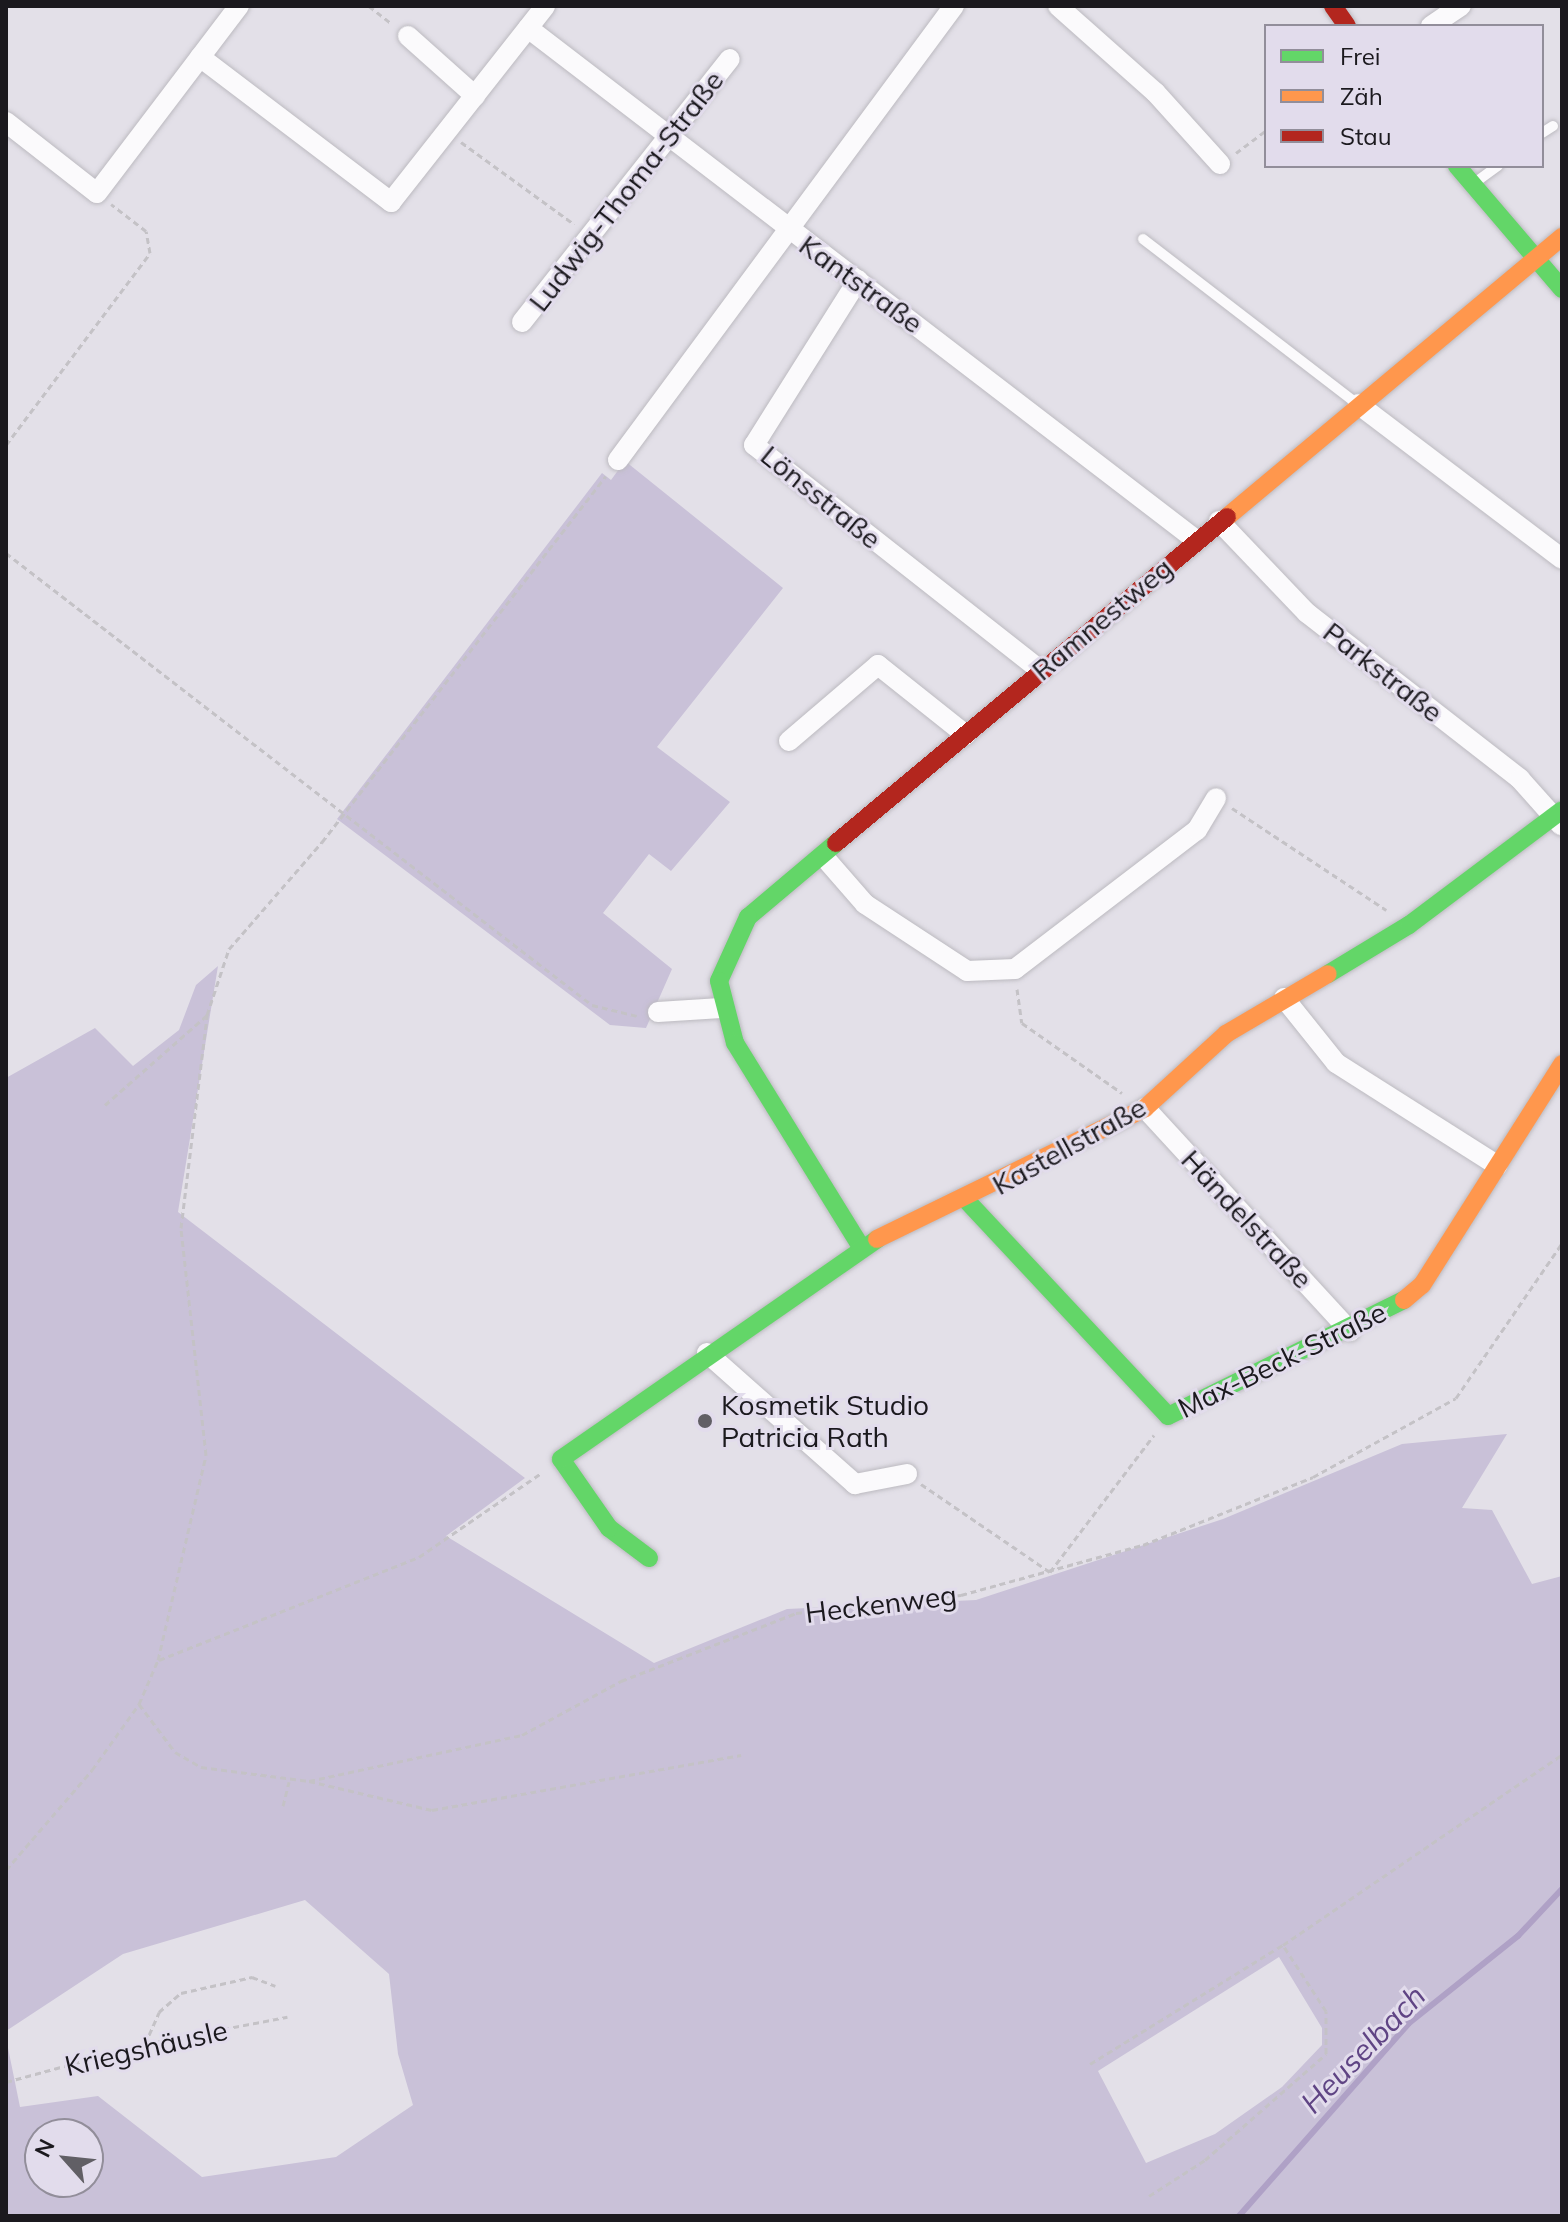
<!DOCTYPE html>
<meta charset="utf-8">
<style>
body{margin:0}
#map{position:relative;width:1568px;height:2222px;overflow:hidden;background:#e3e0e8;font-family:Mulish,sans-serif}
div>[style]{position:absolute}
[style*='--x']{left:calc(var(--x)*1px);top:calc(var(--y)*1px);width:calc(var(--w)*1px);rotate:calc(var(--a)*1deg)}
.green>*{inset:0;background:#c9c1d8}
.stream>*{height:6px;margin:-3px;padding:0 3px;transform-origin:3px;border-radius:3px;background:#afa1c6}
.path>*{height:3px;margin-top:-1.5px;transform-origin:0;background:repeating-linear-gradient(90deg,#c4c2c6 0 6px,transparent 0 10px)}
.roads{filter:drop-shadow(0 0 2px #bcbac0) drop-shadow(0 0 2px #bcbac0)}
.lane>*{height:10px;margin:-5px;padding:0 5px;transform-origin:5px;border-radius:5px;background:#fbfafc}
.street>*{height:20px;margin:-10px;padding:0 10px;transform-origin:10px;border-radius:10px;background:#fbfafc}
.fast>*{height:18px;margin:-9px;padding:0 9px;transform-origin:9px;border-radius:9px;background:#63d668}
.slow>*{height:18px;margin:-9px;padding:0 9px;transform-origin:9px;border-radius:9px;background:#ff974d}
.jam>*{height:18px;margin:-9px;padding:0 9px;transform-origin:9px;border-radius:9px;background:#b3261e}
.dots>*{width:22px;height:22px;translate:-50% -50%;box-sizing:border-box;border:4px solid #e2dcec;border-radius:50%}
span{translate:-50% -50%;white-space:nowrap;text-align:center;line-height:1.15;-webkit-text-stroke:6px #e2dcec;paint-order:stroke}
.street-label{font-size:28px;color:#1b191e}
.poi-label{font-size:28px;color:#1b191e}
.left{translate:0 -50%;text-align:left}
.water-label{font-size:30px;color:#5f4484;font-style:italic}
.frame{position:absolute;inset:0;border:8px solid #1b191e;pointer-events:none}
.legend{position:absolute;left:1264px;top:24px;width:280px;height:144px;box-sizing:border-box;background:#e2dcec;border:2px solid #928e9a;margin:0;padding:10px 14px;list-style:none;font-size:24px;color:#1b191e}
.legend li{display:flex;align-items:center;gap:16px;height:40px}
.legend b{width:40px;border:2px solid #928e9a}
.north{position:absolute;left:24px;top:2118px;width:80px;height:80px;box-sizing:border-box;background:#e2dcec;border:2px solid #928e9a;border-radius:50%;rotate:297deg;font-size:22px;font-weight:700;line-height:32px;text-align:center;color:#1b191e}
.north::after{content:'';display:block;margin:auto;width:28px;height:36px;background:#615f65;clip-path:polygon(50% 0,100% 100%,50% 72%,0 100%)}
</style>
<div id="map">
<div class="green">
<i style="clip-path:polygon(625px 461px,783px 588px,657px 747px,730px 802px,671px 871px,649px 854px,603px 913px,672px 969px,646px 1028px,610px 1025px,337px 819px,602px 473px,611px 480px)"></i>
<i style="clip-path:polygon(evenodd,218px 966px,178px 1212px,525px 1478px,446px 1536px,654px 1663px,787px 1609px,976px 1600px,1223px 1519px,1402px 1444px,1507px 1434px,1462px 1508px,1492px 1510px,1532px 1584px,1562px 1576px,1562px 2216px,6px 2216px,6px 2038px,20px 2107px,98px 2096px,202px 2177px,336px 2157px,413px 2105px,398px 2054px,389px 1974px,305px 1900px,123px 1954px,6px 2031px,6px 1078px,95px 1028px,133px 1066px,179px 1030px,196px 985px,218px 966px,1279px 1957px,1322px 2028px,1322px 2045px,1282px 2087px,1215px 2134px,1146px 2163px,1098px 2071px,1279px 1957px,218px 966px,40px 2134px,88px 2134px,88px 2182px,40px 2182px,40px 2134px)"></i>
</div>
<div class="stream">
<i style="--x:1239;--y:2216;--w:256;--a:-48.6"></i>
<i style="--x:1408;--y:2024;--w:141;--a:-38.7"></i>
<i style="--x:1518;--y:1936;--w:64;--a:-46.9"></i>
</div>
<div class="path">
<i style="--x:369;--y:6;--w:29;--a:38"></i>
<i style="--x:461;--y:142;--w:140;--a:36"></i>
<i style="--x:1236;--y:153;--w:38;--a:-37"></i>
<i style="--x:6;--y:445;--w:240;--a:-53.1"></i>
<i style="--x:150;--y:253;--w:22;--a:-100"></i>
<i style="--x:146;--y:231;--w:44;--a:-142.4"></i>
<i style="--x:6;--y:553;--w:740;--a:37.64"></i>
<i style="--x:592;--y:1005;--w:46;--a:13.7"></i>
<i style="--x:1232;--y:808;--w:185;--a:33.5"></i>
<i style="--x:1017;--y:989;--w:34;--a:82"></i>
<i style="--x:1022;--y:1023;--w:122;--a:35"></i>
<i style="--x:105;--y:1105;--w:136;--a:-41.4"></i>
<i style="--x:921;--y:1484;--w:156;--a:34.3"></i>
<i style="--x:1050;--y:1572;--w:172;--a:-52.8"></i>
<i style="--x:159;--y:1660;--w:280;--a:-21.6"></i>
<i style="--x:419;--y:1557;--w:148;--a:-34.5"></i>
<i style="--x:139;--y:1704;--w:60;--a:53.1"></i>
<i style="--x:175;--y:1752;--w:30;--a:30"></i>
<i style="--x:201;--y:1767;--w:109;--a:7.4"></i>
<i style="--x:309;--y:1781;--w:218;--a:-12.2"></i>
<i style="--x:522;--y:1735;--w:113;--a:-28.6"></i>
<i style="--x:621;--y:1681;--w:188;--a:-21.2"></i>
<i style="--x:796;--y:1613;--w:166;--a:-6.2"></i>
<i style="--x:961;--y:1595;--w:189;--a:-15.4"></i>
<i style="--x:1143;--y:1545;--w:183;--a:-21.8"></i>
<i style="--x:1313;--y:1477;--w:163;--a:-28.9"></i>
<i style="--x:1456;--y:1398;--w:188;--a:-55.6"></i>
<i style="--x:309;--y:1781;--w:126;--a:13.3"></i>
<i style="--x:432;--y:1810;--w:314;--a:-10.1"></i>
<i style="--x:283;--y:1806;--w:25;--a:-76"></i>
<i style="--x:6;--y:1870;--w:132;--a:-49.3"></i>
<i style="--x:92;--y:1770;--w:81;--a:-54.5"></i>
<i style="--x:139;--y:1704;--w:48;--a:-66.6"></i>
<i style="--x:158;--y:1660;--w:211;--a:-76.8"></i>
<i style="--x:206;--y:1455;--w:228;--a:-96.3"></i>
<i style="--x:181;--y:1228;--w:215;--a:-83"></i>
<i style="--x:207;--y:1015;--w:70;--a:-71.6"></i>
<i style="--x:229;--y:949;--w:142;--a:-49"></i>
<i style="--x:322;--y:842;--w:463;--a:-52.2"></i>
<i style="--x:145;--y:2044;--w:35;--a:-66"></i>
<i style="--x:159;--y:2012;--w:29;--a:-41"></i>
<i style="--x:181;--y:1993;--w:73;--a:-12.7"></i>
<i style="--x:252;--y:1977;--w:25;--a:21"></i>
<i style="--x:1090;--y:2064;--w:227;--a:-31.7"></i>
<i style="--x:1283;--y:1945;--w:338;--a:-34.3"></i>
<i style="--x:6;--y:2082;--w:144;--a:-15.3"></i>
<i style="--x:145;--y:2044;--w:145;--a:-10.8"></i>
<i style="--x:1149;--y:2196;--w:67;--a:-32.7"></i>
<i style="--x:1205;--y:2160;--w:161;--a:-41.2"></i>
<i style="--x:1326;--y:2054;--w:43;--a:-90"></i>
<i style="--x:1326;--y:2011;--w:79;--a:-123.1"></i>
</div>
<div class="roads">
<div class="lane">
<i style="--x:1542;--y:133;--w:13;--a:-32"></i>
<i style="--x:1473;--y:184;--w:31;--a:-36"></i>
<i style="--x:1143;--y:239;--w:270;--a:37.6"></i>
</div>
<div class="street">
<i style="--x:1058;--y:6;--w:130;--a:41.6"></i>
<i style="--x:1155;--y:92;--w:97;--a:47.9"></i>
<i style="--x:1431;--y:26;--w:36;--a:-34"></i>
<i style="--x:528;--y:28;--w:842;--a:37.47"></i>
<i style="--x:408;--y:36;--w:90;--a:41.8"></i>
<i style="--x:200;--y:57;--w:240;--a:37.2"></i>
<i style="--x:391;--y:202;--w:249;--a:-51.8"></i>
<i style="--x:6;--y:122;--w:115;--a:38"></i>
<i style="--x:97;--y:193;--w:235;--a:-52.8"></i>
<i style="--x:858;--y:280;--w:195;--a:122.2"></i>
<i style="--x:754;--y:445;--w:365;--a:38.2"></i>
<i style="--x:522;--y:322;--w:335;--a:-51.7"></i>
<i style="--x:1358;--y:404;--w:256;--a:37.2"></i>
<i style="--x:618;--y:460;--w:565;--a:-53.5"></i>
<i style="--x:1219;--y:521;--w:127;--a:46.3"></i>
<i style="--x:1307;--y:613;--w:270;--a:37.9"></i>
<i style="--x:1520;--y:779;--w:62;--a:48.3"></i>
<i style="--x:789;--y:741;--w:117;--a:-40.5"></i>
<i style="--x:878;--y:665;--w:112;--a:38.5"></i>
<i style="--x:824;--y:857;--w:62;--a:48.9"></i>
<i style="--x:865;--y:904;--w:122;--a:33.3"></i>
<i style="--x:967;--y:971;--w:48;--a:-2.4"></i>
<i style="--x:1015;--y:969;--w:229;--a:-37.4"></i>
<i style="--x:1197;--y:830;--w:37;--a:-59"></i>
<i style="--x:1284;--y:998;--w:83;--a:51.3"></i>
<i style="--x:1336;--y:1063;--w:191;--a:32.4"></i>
<i style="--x:658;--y:1012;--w:63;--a:-3.6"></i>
<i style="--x:1145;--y:1108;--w:303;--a:47.4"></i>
<i style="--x:707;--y:1353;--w:198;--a:41.5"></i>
<i style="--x:855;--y:1484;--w:53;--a:-10.9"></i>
</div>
<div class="fast">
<i style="--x:1457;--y:166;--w:162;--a:49.5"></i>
<i style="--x:836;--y:843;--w:115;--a:139.9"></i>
<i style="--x:748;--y:917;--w:70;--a:114.4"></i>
<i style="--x:719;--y:981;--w:64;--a:75.5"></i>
<i style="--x:735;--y:1043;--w:240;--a:58.3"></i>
<i style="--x:1328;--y:974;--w:95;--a:-31.2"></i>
<i style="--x:1409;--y:925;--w:191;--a:-36.9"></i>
<i style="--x:967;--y:1201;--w:294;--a:46.9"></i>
<i style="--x:1168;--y:1416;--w:263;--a:-26.2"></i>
<i style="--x:649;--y:1558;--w:50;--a:-143.1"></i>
<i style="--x:609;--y:1528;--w:84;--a:-124.8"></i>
<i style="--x:561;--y:1459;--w:385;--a:-34.8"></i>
</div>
<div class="slow">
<i style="--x:1227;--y:517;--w:437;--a:-39.9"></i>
<i style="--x:877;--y:1239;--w:298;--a:-26"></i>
<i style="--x:1145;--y:1108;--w:110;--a:-42.4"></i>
<i style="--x:1226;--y:1034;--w:118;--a:-30.5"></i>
<i style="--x:1404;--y:1300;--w:23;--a:-40"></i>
<i style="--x:1422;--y:1285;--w:262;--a:-57.6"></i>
</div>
<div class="jam">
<i style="--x:1333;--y:6;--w:24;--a:55"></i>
<i style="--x:836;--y:843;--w:509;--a:-39.82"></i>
</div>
</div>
<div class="dots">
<i style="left:705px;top:1421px;background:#615f65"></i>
</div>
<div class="street-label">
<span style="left:626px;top:191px;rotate:-52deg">Ludwig-Thoma-Straße</span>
<span style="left:861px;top:284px;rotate:36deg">Kantstraße</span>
<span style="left:821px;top:497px;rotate:39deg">Lönsstraße</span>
<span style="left:1102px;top:619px;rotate:-40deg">Ramnestweg</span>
<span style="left:1383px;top:672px;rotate:38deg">Parkstraße</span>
<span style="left:1069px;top:1146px;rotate:-29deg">Kastellstraße</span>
<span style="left:1247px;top:1219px;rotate:47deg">Händelstraße</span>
<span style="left:1282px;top:1360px;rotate:-26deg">Max-Beck-Straße</span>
<span style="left:881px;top:1604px;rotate:-7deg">Heckenweg</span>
<span style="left:146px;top:2048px;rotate:-13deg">Kriegshäusle</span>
</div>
<div class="poi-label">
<span class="left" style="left:721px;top:1421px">Kosmetik Studio<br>Patricia Rath</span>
</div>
<div class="water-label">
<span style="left:1363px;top:2049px;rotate:-46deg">Heuselbach</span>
</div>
<div class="frame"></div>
<ul class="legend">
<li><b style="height:10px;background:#63d668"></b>Frei</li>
<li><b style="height:10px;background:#ff974d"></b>Zäh</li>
<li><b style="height:10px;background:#b3261e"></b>Stau</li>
</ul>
<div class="north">N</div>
</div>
